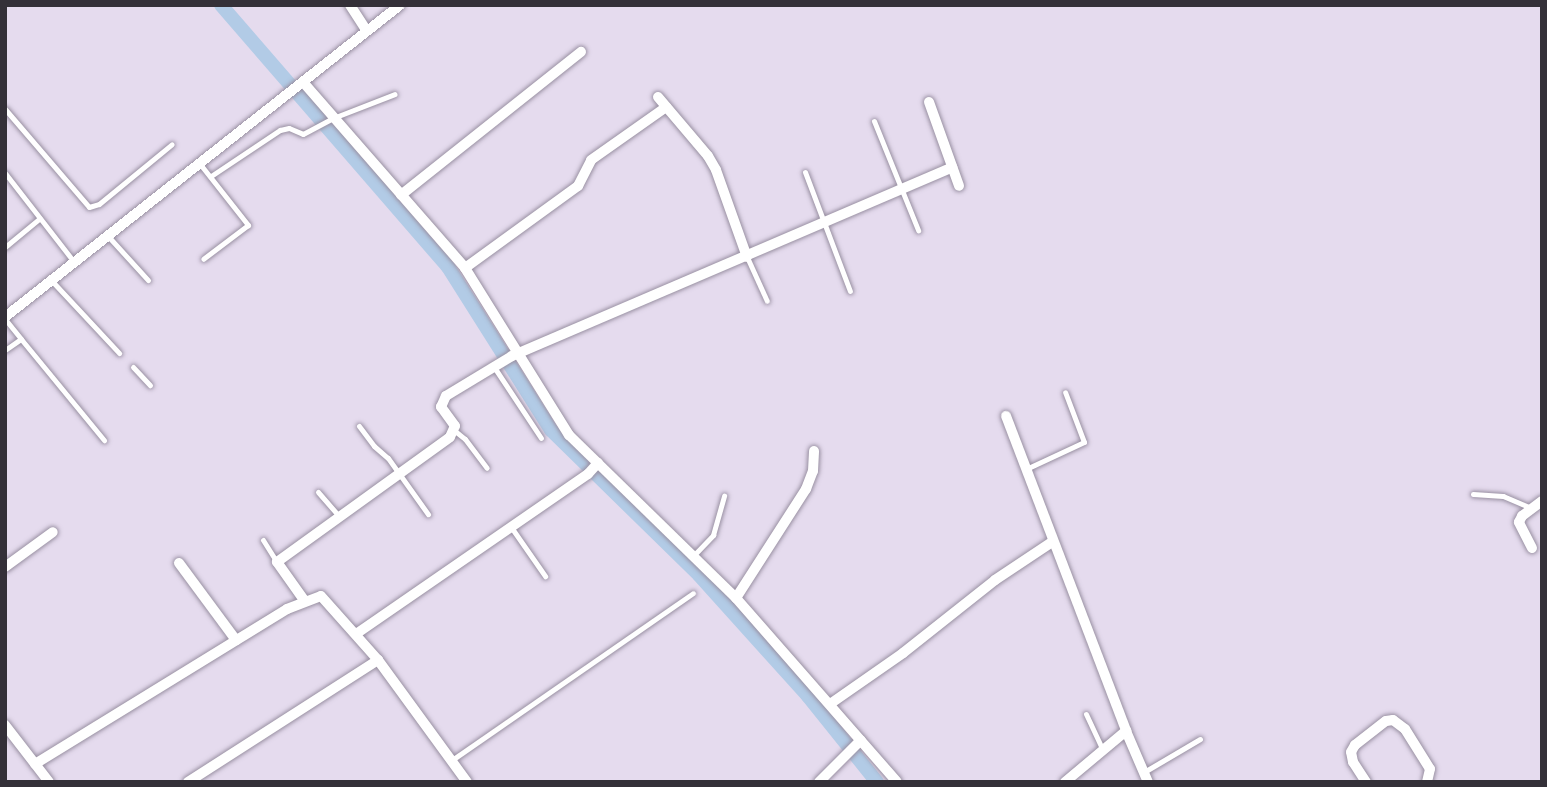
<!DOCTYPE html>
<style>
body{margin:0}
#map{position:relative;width:1547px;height:787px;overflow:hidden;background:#e5dbee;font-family:"DM Sans",sans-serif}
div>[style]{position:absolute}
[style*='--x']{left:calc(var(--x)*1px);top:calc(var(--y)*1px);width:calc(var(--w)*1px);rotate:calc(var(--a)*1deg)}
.canal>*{height:14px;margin:-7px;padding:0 7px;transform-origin:7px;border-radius:7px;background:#b2cbe6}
.roads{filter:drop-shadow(0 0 2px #9990a2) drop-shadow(0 0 2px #9990a2)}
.service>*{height:5px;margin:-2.5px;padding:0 2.5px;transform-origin:2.5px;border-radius:2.5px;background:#fff}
.minor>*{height:10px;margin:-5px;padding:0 5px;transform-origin:5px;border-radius:5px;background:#fff}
span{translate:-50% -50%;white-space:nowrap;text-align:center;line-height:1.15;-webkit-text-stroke:5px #e5dbee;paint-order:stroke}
.frame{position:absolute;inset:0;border:7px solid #343038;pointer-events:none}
</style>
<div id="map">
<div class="canal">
<i style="--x:221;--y:5;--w:347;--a:49.1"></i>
<i style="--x:448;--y:267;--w:193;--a:57.7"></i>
<i style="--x:551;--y:430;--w:207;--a:44.4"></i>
<i style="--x:699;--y:575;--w:163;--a:48"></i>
<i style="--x:808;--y:696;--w:110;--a:51.3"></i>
</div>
<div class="roads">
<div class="service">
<i style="--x:5;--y:109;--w:129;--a:49.4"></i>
<i style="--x:89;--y:207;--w:10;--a:-17"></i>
<i style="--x:99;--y:204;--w:94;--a:-39.4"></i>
<i style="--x:874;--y:121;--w:118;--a:68"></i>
<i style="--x:200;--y:164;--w:78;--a:51.8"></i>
<i style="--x:248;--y:225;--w:56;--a:142.9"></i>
<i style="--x:805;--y:172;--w:127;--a:69.3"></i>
<i style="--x:5;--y:173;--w:113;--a:52.2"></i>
<i style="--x:211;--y:176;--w:83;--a:-33.7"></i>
<i style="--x:280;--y:130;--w:9;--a:-13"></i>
<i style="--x:289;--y:128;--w:15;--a:23"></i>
<i style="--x:303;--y:134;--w:34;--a:-28"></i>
<i style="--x:333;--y:118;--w:66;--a:-21.2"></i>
<i style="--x:107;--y:235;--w:61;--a:47.7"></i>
<i style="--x:5;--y:247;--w:45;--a:-39.6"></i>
<i style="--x:747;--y:257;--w:48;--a:65.6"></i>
<i style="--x:51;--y:280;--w:100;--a:47"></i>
<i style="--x:5;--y:319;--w:26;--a:51"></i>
<i style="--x:5;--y:350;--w:19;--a:-35"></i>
<i style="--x:21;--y:339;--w:131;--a:50.6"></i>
<i style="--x:133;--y:367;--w:25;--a:47"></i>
<i style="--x:494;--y:367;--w:85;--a:56.5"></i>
<i style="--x:359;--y:426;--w:25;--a:53"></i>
<i style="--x:374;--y:446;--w:18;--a:41"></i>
<i style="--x:388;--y:458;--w:69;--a:54.5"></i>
<i style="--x:455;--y:431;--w:13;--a:39"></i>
<i style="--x:465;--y:439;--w:36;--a:53"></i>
<i style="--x:1026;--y:469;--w:64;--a:-25"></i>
<i style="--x:1084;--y:442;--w:53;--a:-110.8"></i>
<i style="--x:318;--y:492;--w:32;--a:49"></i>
<i style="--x:1473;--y:494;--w:30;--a:4"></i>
<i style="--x:1503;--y:496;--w:30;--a:23"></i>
<i style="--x:511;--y:527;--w:60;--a:55.2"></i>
<i style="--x:263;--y:540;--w:26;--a:58"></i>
<i style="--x:694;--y:555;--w:28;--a:-46"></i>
<i style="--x:713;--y:535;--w:41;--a:-74.2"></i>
<i style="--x:1086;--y:714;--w:40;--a:65"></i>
<i style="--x:452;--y:760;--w:293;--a:-34.7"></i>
<i style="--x:1144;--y:772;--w:65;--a:-30.5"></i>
</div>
<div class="minor">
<i style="--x:350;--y:5;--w:30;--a:57"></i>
<i style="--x:303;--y:82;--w:247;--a:48.9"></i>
<i style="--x:465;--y:268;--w:197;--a:58.1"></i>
<i style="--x:569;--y:435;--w:233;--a:44.3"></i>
<i style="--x:736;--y:598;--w:244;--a:48.8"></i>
<i style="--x:658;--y:97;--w:77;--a:49.7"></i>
<i style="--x:708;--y:156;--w:16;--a:60"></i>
<i style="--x:716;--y:170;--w:92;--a:70.4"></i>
<i style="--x:929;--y:102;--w:89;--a:70.3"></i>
<i style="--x:401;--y:195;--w:230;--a:-38.5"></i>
<i style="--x:465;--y:268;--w:140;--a:-36"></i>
<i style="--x:578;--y:186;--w:29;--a:-63"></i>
<i style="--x:591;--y:160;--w:92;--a:-35.2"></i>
<i style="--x:5;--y:317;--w:503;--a:-38.3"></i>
<i style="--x:1006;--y:416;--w:337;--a:69.1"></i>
<i style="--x:1126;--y:731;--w:56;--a:66.7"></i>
<i style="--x:1532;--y:548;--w:29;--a:-117"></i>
<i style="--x:1519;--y:522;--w:7;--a:-63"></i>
<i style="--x:1522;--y:516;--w:25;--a:-37"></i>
<i style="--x:179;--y:563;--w:96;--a:53.5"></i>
<i style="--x:5;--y:567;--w:59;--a:-36.1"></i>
<i style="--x:736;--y:598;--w:130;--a:-57.3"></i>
<i style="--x:806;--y:489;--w:19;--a:-69"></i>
<i style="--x:813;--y:471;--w:20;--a:-87"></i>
<i style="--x:304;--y:600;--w:47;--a:-125.4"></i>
<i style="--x:277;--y:562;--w:213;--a:-35.8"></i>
<i style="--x:450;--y:437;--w:12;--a:-66"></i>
<i style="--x:455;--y:426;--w:24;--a:-126"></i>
<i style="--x:441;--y:407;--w:12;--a:-66"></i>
<i style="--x:446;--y:396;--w:77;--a:-31.2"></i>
<i style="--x:512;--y:356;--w:479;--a:-23.2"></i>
<i style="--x:356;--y:634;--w:282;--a:-34.6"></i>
<i style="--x:588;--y:474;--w:15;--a:-48"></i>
<i style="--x:830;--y:704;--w:89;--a:-34.9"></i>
<i style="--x:903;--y:653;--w:117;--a:-38.4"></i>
<i style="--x:995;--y:580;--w:69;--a:-33.7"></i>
<i style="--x:5;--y:725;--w:72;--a:52.3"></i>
<i style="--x:35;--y:764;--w:296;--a:-31.6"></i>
<i style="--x:287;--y:609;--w:36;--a:-21"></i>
<i style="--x:321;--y:596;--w:86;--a:48.3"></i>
<i style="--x:378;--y:660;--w:151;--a:53.9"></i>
<i style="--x:188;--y:782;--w:226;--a:-32.7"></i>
<i style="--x:819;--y:782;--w:59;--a:-45"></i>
<i style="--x:1065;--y:782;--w:80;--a:-39.9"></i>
<i style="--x:1366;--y:782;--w:24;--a:-123"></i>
<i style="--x:1353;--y:762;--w:10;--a:-101"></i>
<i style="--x:1351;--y:752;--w:8;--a:-60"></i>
<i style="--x:1355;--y:745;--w:39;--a:-38"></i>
<i style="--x:1386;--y:721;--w:7;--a:-8"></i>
<i style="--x:1393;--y:720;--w:15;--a:37"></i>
<i style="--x:1405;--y:729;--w:47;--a:58"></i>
<i style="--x:1430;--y:769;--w:13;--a:103"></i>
</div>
</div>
<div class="frame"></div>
</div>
